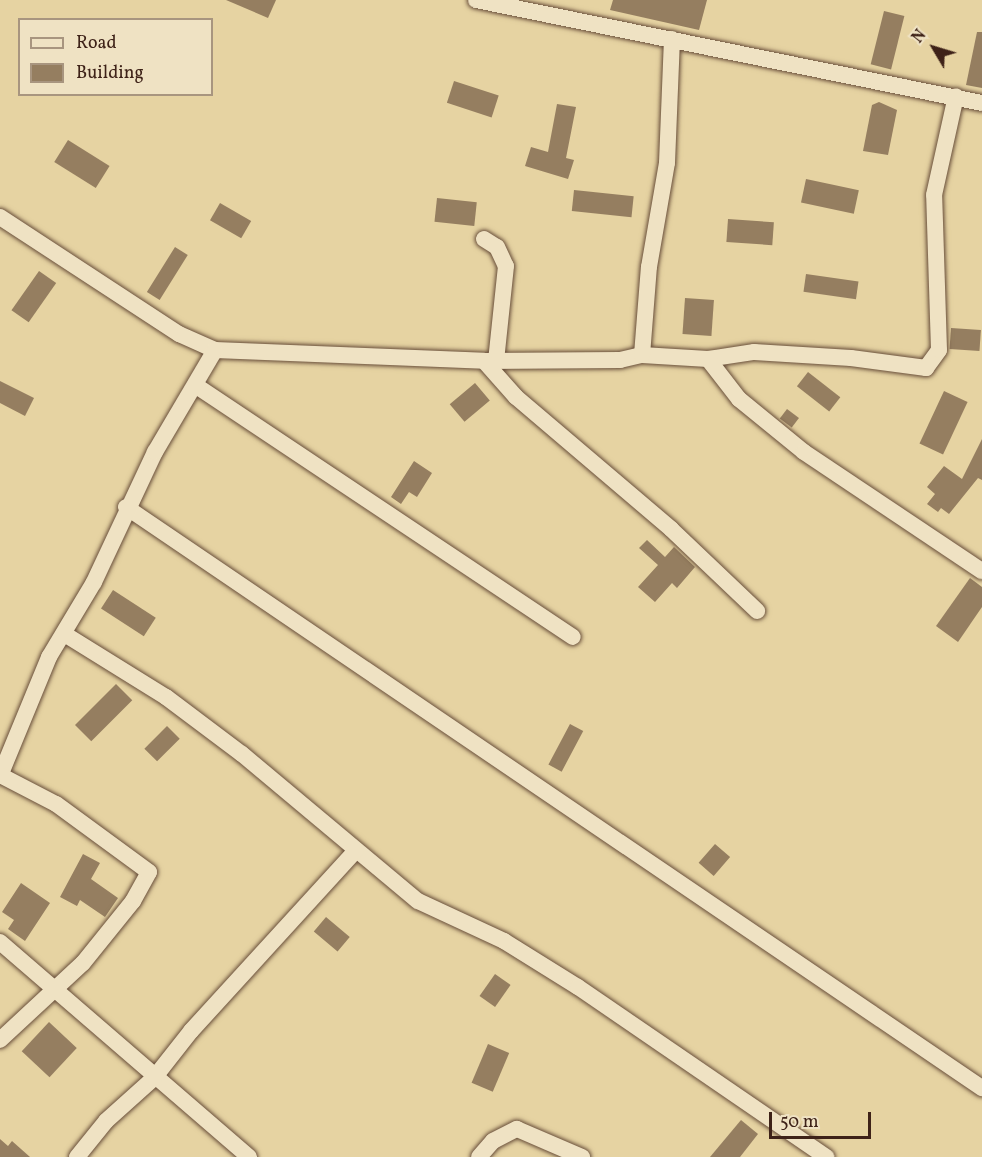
<!DOCTYPE html>
<style>
body{margin:0}
#map{position:relative;width:982px;height:1157px;overflow:hidden;background:#e6d3a2;font-family:Vollkorn,serif}
div>[style]{position:absolute}
[style*='--x']{left:calc(var(--x)*1px);top:calc(var(--y)*1px);width:calc(var(--w)*1px);rotate:calc(var(--a)*1deg)}
.building>*{inset:0;background:#957e60;transform-origin:0 0}
.roads{filter:drop-shadow(0 0 2px #684e3a) drop-shadow(0 0 2px #684e3a)}
.street>*{height:16px;margin:-8px;padding:0 8px;transform-origin:8px;border-radius:8px;background:#efe2c3}
span{translate:-50% -50%;white-space:nowrap;text-align:center;line-height:1.15;-webkit-text-stroke:4.5px #efe2c3;paint-order:stroke}
.legend{position:absolute;left:18px;top:18px;width:195px;height:78px;box-sizing:border-box;background:#efe2c3;border:2px solid #a8957f;margin:0;padding:8px 10px;list-style:none;font-size:18px;color:#3e2218}
.legend li{display:flex;align-items:center;gap:12px;height:30px}
.legend b{width:30px;border:2px solid #a8957f}
.north{position:absolute;left:904px;top:18px;width:60px;height:60px;-webkit-text-stroke:4px #efe2c3;paint-order:stroke;rotate:308deg;font-size:16px;font-weight:700;line-height:24px;text-align:center;color:#3e2218}
.north::after{content:'';display:block;margin:auto;width:21px;height:27px;background:#3e2218;clip-path:polygon(50% 0,100% 100%,50% 72%,0 100%)}
.scale{position:absolute;left:769px;top:1112px;width:102px;height:27px;box-sizing:border-box;border:3px solid #3e2218;border-top:0;padding-left:8px;font-size:18px;line-height:21px;white-space:nowrap;color:#3e2218;-webkit-text-stroke:4px #efe2c3;paint-order:stroke}
</style>
<div id="map">
<div class="building">
<i style="clip-path:polygon(226px 0,276px 0,268px 18px)"></i>
<i style="clip-path:polygon(613px 0,707px 0,699px 30px,610px 10px)"></i>
<i style="left:884px;top:11px;width:21px;height:55px;rotate:14deg"></i>
<i style="clip-path:polygon(977px 32px,982px 32px,982px 88px,966px 85px)"></i>
<i style="left:454px;top:81px;width:47px;height:23px;rotate:18deg"></i>
<i style="clip-path:polygon(879px 102px,897px 110px,888px 155px,863px 151px,872px 105px)"></i>
<i style="clip-path:polygon(557px 104px,576px 107px,566px 158px,574px 160px,568px 179px,525px 166px,531px 147px,548px 152px)"></i>
<i style="left:68px;top:140px;width:49px;height:26px;rotate:32deg"></i>
<i style="left:806px;top:179px;width:54px;height:24px;rotate:12deg"></i>
<i style="left:574px;top:190px;width:60px;height:21px;rotate:6deg"></i>
<i style="left:437px;top:198px;width:40px;height:24px;rotate:6deg"></i>
<i style="left:220px;top:203px;width:36px;height:20px;rotate:30deg"></i>
<i style="left:728px;top:219px;width:46px;height:23px;rotate:4deg"></i>
<i style="left:175px;top:247px;width:15px;height:53px;rotate:32deg"></i>
<i style="left:39px;top:271px;width:21px;height:48px;rotate:35deg"></i>
<i style="left:806px;top:274px;width:53px;height:18px;rotate:8deg"></i>
<i style="left:685px;top:298px;width:29px;height:36px;rotate:4deg"></i>
<i style="left:951px;top:328px;width:30px;height:21px;rotate:4deg"></i>
<i style="left:808px;top:372px;width:41px;height:18px;rotate:38deg"></i>
<i style="clip-path:polygon(0 381px,34px 398px,25px 416px,0 403px)"></i>
<i style="left:475px;top:383px;width:23px;height:33px;rotate:50deg"></i>
<i style="left:944px;top:391px;width:26px;height:58px;rotate:25deg"></i>
<i style="left:787px;top:409px;width:15px;height:12px;rotate:37deg"></i>
<i style="clip-path:polygon(982px 439px,982px 480px,978px 478px,949px 514px,941px 508px,938px 512px,927px 504px,935px 494px,927px 487px,944px 466px,962px 479px)"></i>
<i style="clip-path:polygon(414px 461px,432px 473px,417px 497px,409px 492px,401px 504px,391px 497px)"></i>
<i style="clip-path:polygon(647px 540px,665px 557px,674px 547px,695px 567px,677px 588px,672px 583px,655px 602px,638px 587px,658px 565px,639px 548px)"></i>
<i style="clip-path:polygon(970px 578px,982px 587px,982px 607px,958px 642px,936px 626px)"></i>
<i style="left:113px;top:590px;width:51px;height:22px;rotate:33deg"></i>
<i style="left:116px;top:684px;width:23px;height:58px;rotate:45deg"></i>
<i style="left:570px;top:724px;width:15px;height:46px;rotate:28deg"></i>
<i style="left:167px;top:726px;width:18px;height:32px;rotate:45deg"></i>
<i style="left:715px;top:844px;width:20px;height:25px;rotate:41deg"></i>
<i style="clip-path:polygon(83px 854px,100px 863px,91px 879px,118px 898px,105px 917px,80px 900px,77px 906px,60px 897px)"></i>
<i style="clip-path:polygon(21px 883px,50px 903px,25px 941px,8px 929px,14px 920px,2px 912px)"></i>
<i style="left:326px;top:917px;width:31px;height:19px;rotate:40deg"></i>
<i style="left:495px;top:974px;width:19px;height:27px;rotate:35deg"></i>
<i style="left:49px;top:1022px;width:38px;height:40px;rotate:43deg"></i>
<i style="left:488px;top:1044px;width:23px;height:42px;rotate:23deg"></i>
<i style="clip-path:polygon(741px 1120px,758px 1134px,740px 1157px,710px 1157px)"></i>
<i style="clip-path:polygon(0 1139px,8px 1146px,12px 1141px,30px 1157px,0 1157px)"></i>
</div>
<div class="roads">
<div class="street">
<i style="--x:476;--y:0;--w:516;--a:11.51"></i>
<i style="--x:0;--y:217;--w:214;--a:33.2"></i>
<i style="--x:179;--y:334;--w:39;--a:24"></i>
<i style="--x:215;--y:350;--w:269;--a:2.3"></i>
<i style="--x:484;--y:361;--w:136;--a:-0.4"></i>
<i style="--x:620;--y:360;--w:23;--a:-13"></i>
<i style="--x:642;--y:355;--w:66;--a:3.5"></i>
<i style="--x:708;--y:359;--w:47;--a:-8.7"></i>
<i style="--x:754;--y:352;--w:97;--a:3.5"></i>
<i style="--x:851;--y:358;--w:76;--a:7.6"></i>
<i style="--x:926;--y:368;--w:22;--a:-54"></i>
<i style="--x:939;--y:350;--w:155;--a:-91.8"></i>
<i style="--x:934;--y:195;--w:101;--a:-77.5"></i>
<i style="--x:484;--y:239;--w:15;--a:32"></i>
<i style="--x:497;--y:247;--w:21;--a:65"></i>
<i style="--x:506;--y:266;--w:96;--a:96"></i>
<i style="--x:642;--y:355;--w:88;--a:-85.5"></i>
<i style="--x:649;--y:267;--w:106;--a:-80.2"></i>
<i style="--x:667;--y:163;--w:124;--a:-87.7"></i>
<i style="--x:708;--y:359;--w:51;--a:52.2"></i>
<i style="--x:739;--y:399;--w:84;--a:39.2"></i>
<i style="--x:804;--y:452;--w:214;--a:33.8"></i>
<i style="--x:484;--y:361;--w:48;--a:48.4"></i>
<i style="--x:516;--y:397;--w:204;--a:40.4"></i>
<i style="--x:671;--y:529;--w:119;--a:43.6"></i>
<i style="--x:195;--y:385;--w:454;--a:33.7"></i>
<i style="--x:126;--y:507;--w:1035;--a:34.17"></i>
<i style="--x:66;--y:635;--w:118;--a:31.8"></i>
<i style="--x:166;--y:697;--w:95;--a:36.9"></i>
<i style="--x:242;--y:754;--w:229;--a:39.9"></i>
<i style="--x:418;--y:901;--w:95;--a:24.9"></i>
<i style="--x:504;--y:941;--w:87;--a:31.9"></i>
<i style="--x:578;--y:987;--w:301;--a:34.4"></i>
<i style="--x:0;--y:776;--w:129;--a:-67.6"></i>
<i style="--x:49;--y:657;--w:87;--a:-59"></i>
<i style="--x:94;--y:582;--w:144;--a:-64.9"></i>
<i style="--x:155;--y:452;--w:118;--a:-59.5"></i>
<i style="--x:0;--y:942;--w:329;--a:40.8"></i>
<i style="--x:0;--y:1040;--w:113;--a:-42.9"></i>
<i style="--x:83;--y:963;--w:80;--a:-51.1"></i>
<i style="--x:133;--y:901;--w:33;--a:-61"></i>
<i style="--x:149;--y:872;--w:115;--a:-143.8"></i>
<i style="--x:56;--y:804;--w:63;--a:-152.6"></i>
<i style="--x:77;--y:1157;--w:46;--a:-51.1"></i>
<i style="--x:106;--y:1121;--w:64;--a:-41.9"></i>
<i style="--x:154;--y:1078;--w:60;--a:-51.8"></i>
<i style="--x:191;--y:1031;--w:245;--a:-47.6"></i>
<i style="--x:479;--y:1157;--w:21;--a:-49"></i>
<i style="--x:493;--y:1141;--w:27;--a:-27"></i>
<i style="--x:517;--y:1129;--w:71;--a:23.3"></i>
</div>
</div>
<ul class="legend">
<li><b style="height:8px;background:#efe2c3"></b>Road</li>
<li><b style="height:16px;background:#957e60"></b>Building</li>
</ul>
<div class="north">N</div>
<div class="scale">50 m</div>
</div>
